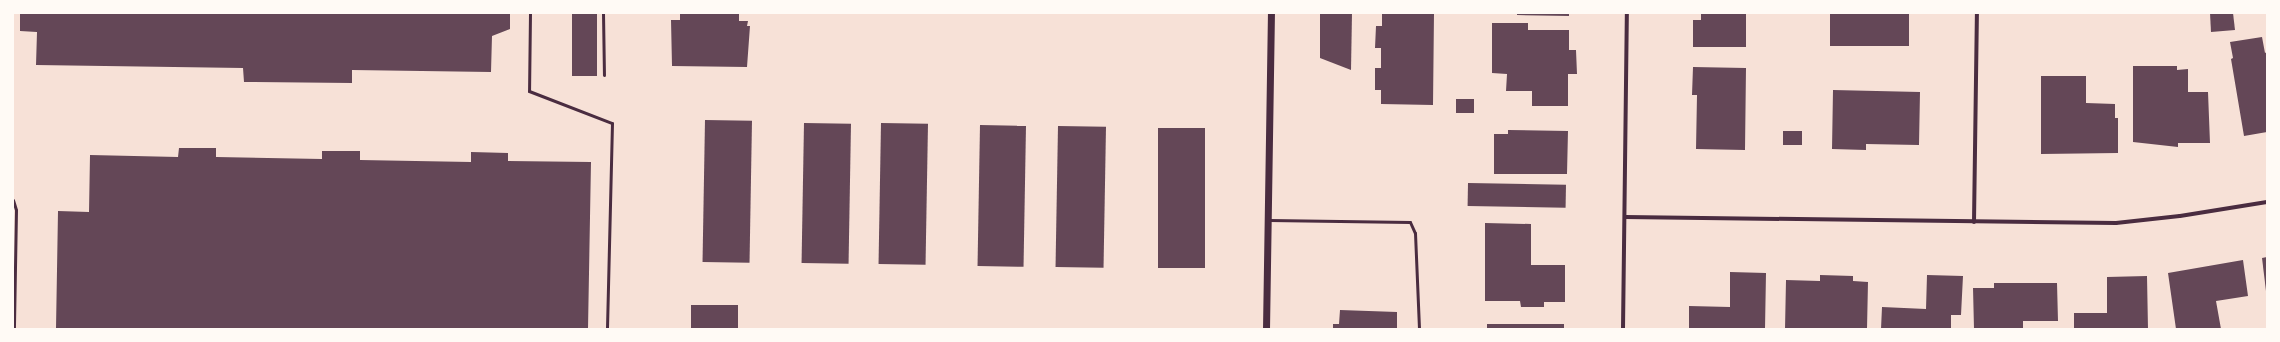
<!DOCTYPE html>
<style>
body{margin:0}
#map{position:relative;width:2280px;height:342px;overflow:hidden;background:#f7e1d7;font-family:"Roboto Condensed",sans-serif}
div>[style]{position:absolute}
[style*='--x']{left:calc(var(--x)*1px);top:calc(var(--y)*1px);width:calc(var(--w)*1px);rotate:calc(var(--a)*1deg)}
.building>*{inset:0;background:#644757;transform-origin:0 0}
.service>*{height:3px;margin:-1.5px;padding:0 1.5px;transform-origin:1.5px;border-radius:1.5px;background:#4a2c40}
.minor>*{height:4px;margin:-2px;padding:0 2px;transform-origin:2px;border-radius:2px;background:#4a2c40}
.tertiary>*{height:7px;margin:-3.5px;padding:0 3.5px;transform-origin:3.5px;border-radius:3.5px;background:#4a2c40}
span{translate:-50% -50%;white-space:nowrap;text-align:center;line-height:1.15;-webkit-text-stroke:3px #fffaf5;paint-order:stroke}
.frame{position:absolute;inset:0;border:14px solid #fffaf5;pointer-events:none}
</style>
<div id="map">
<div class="building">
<i style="clip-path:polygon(20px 13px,510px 13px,510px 29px,492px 36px,491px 72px,352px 70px,352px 83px,244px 82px,243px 68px,36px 65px,37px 32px,20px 31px)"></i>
<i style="left:572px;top:13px;width:25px;height:63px"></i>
<i style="clip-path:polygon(680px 13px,739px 13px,739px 21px,748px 21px,747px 26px,750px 26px,747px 67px,672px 66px,671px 20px,680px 20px)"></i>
<i style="clip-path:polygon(1320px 13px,1352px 13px,1351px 70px,1320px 58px)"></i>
<i style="clip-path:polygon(1382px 13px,1434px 13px,1433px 105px,1381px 104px,1381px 90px,1375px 90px,1375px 68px,1381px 68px,1381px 48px,1375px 48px,1376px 26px,1382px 26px)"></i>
<i style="clip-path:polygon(1517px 13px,1569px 13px,1569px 16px,1517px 15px)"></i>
<i style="clip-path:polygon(1701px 13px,1746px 13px,1746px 47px,1693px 47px,1693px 20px,1701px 20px)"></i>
<i style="left:1830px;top:13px;width:79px;height:33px"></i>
<i style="clip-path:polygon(2210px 13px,2233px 13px,2235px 30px,2211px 32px)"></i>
<i style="clip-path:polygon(1492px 23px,1528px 23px,1528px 30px,1569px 30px,1569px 50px,1576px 50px,1577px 74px,1568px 74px,1568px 106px,1532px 106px,1532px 91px,1506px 91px,1507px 74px,1492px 73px)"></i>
<i style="clip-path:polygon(2262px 37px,2265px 53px,2267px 52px,2267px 132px,2244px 136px,2231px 59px,2233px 58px,2230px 42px)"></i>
<i style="clip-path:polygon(2133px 66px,2177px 66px,2177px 70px,2188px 69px,2188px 92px,2208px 92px,2210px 143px,2178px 143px,2178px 147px,2133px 142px)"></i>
<i style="clip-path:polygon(1693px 67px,1746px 68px,1745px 150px,1696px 149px,1697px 95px,1692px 95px)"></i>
<i style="clip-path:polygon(2041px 76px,2086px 76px,2086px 103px,2115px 104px,2115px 118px,2118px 118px,2118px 153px,2041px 154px)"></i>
<i style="clip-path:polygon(1833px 90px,1920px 92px,1919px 145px,1866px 144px,1866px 150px,1832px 149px)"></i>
<i style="left:1456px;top:99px;width:18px;height:14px"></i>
<i style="left:705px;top:120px;width:47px;height:142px;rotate:1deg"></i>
<i style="left:804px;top:123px;width:47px;height:140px;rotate:1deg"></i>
<i style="left:881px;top:123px;width:47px;height:141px;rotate:1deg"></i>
<i style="left:980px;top:125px;width:46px;height:141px;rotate:1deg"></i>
<i style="left:1058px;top:126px;width:48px;height:141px;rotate:1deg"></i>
<i style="left:1158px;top:128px;width:47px;height:140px"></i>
<i style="clip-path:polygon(1508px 130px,1568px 131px,1567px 174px,1494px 174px,1494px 134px,1508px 134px)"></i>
<i style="left:1783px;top:131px;width:19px;height:14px"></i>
<i style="clip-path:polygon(179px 148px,216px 148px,216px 157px,322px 159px,322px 151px,360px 151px,360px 160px,471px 162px,471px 152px,508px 153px,508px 161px,591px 162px,588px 329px,56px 329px,58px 211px,89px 212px,90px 155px,178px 157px)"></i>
<i style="left:1468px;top:183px;width:98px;height:23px;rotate:1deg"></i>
<i style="clip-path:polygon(1485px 223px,1531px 224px,1531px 265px,1565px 265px,1565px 302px,1544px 302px,1544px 307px,1521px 307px,1520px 301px,1485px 301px)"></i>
<i style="clip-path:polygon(2267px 257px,2267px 291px,2266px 291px,2262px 258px)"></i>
<i style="clip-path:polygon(2243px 260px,2248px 296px,2216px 301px,2221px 329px,2176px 329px,2168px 273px)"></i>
<i style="clip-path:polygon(1730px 272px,1766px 273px,1765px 329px,1689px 329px,1689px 306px,1730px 307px)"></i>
<i style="clip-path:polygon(1820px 275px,1853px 276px,1853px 281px,1868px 282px,1867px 329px,1785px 329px,1786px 280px,1820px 281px)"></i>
<i style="clip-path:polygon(1927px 275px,1963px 276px,1961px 315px,1951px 315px,1951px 329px,1881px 329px,1882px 307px,1926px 309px)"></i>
<i style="clip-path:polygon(2147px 276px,2148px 329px,2074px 329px,2074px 313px,2107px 313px,2107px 277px)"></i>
<i style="clip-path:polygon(1994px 283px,2057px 283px,2058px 321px,2023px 321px,2023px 329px,1974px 329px,1973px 288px,1994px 288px)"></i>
<i style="left:691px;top:305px;width:47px;height:24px"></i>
<i style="clip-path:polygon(1340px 310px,1397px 312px,1397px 329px,1333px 329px,1333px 324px,1339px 324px)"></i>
<i style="left:1487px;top:324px;width:77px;height:5px"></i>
</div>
<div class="service">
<i style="--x:530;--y:13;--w:78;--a:90.7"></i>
<i style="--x:529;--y:91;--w:89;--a:21.1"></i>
<i style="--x:612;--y:123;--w:206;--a:91.4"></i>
<i style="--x:603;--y:13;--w:62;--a:89.1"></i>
<i style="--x:13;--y:200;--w:10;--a:73"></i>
<i style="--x:16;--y:210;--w:119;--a:91"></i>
<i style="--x:1268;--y:220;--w:142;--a:0.8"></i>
<i style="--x:1410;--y:222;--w:12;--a:66"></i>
<i style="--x:1415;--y:233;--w:96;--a:87.6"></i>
</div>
<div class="minor">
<i style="--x:1625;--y:217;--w:491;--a:0.7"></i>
<i style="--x:2116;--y:223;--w:64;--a:-6.2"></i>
<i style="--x:2180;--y:216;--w:88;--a:-9.1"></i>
<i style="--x:1974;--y:222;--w:209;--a:-89.2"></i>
<i style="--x:1623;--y:329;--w:316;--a:-89.3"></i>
</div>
<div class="tertiary">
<i style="--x:1266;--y:329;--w:316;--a:-89.1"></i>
</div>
<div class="frame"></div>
</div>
